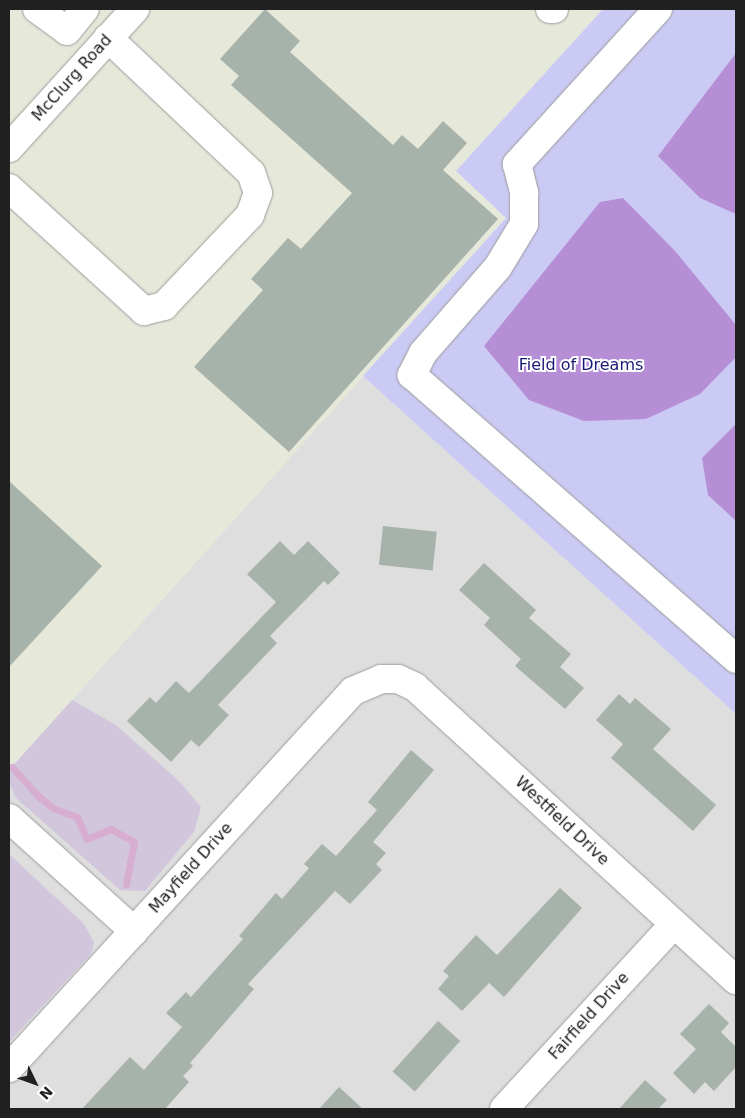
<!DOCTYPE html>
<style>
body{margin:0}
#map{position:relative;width:745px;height:1118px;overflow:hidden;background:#e8f0ec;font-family:"DejaVu Sans",sans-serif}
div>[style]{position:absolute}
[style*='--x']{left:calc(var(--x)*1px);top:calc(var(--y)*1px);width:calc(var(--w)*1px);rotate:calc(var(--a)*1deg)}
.residential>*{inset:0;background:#dddedd}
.industrial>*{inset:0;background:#e6e8da}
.wetland>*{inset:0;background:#d1c6dc}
.park>*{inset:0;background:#cbcaf4}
.pitch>*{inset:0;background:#b58ed6}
.stream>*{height:7px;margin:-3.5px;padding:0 3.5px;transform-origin:3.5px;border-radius:3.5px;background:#d8add2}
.building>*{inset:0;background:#a7b2aa;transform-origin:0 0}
.roads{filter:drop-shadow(0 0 1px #9d9d9d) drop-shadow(0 0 1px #9d9d9d)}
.minor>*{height:28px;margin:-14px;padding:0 14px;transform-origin:14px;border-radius:14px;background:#fff}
span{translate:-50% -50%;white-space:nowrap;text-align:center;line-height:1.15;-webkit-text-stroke:4px #fff;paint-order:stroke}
.street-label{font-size:16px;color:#202020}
.park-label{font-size:16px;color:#191875}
.frame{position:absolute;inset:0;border:10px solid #202020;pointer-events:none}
.north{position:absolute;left:10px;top:1058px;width:50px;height:50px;-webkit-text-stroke:4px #fff;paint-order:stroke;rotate:132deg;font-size:14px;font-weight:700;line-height:20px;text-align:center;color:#202020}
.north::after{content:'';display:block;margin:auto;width:18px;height:22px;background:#202020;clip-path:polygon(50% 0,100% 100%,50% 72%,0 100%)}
</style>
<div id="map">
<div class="residential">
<i style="clip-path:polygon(363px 376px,736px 714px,736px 1109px,9px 1109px,9px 770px)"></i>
</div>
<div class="industrial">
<i style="clip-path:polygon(9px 9px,603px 9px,456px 171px,506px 218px,9px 770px)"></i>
</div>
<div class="wetland">
<i style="clip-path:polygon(72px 700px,116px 725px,180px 782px,201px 807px,194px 832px,145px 891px,120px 890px,16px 798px,9px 782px,9px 770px)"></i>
<i style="clip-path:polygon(9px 854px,83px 923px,94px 942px,91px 954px,9px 1042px)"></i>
</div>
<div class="park">
<i style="clip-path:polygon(603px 9px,736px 9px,736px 714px,363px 376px,506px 218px,456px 171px)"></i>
</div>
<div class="pitch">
<i style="clip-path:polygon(736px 53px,736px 214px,700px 198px,658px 156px)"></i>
<i style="clip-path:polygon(623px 198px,675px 251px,736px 325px,736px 357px,700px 394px,646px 419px,584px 421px,529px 400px,484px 346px,600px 202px)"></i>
<i style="clip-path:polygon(736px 424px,736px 521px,708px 495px,702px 458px)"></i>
</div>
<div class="stream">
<i style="--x:12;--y:767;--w:39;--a:48"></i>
<i style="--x:38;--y:796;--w:19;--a:39"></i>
<i style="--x:53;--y:808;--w:26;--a:21"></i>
<i style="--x:77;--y:817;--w:24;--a:66"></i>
<i style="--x:87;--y:839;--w:26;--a:-23"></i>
<i style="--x:111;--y:829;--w:26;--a:29"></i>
<i style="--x:134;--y:842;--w:43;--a:100.8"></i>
</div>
<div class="building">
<i style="clip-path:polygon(265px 9px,300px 41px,290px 52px,393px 145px,402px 135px,418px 149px,443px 121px,467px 143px,443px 170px,498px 219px,289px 452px,194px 367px,263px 290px,251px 279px,288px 238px,301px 249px,352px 193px,231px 85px,239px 76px,220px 59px)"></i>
<i style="clip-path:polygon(9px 481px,102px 566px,9px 667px)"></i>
<i style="left:383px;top:526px;width:54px;height:39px;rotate:6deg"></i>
<i style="clip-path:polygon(280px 541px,294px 555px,308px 541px,340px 573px,328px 585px,324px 581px,270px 636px,277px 643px,218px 705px,229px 715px,199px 747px,191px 740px,171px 762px,127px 721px,150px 697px,156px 703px,176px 681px,189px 693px,276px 602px,247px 574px)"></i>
<i style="clip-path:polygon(484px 563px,536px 610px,529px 618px,571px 654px,560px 667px,584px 688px,565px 709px,515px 666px,521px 659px,484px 625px,490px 618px,459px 590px)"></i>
<i style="clip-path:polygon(619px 694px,630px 704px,635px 698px,671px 729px,653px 749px,716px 805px,693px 831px,611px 758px,623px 744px,596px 720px)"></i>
<i style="clip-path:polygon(411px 750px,434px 770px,373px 842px,386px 853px,376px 864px,382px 870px,350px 904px,335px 891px,248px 984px,254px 989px,190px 1063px,193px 1066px,183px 1076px,189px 1082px,165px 1109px,82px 1109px,130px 1057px,144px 1070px,182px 1027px,166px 1013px,186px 992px,191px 997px,243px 939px,239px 936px,276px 893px,282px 899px,309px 868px,304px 864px,322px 844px,336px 856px,377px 810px,368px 802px)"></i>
<i style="clip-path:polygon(560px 888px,582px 908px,504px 997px,489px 983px,462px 1011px,438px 989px,449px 976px,443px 971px,476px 935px,497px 955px)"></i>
<i style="clip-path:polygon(709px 1004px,729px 1023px,721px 1032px,736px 1047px,736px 1067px,714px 1091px,705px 1082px,694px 1094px,673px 1073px,696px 1049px,680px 1034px)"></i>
<i style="left:438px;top:1021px;width:30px;height:68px;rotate:42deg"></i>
<i style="clip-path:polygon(645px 1080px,667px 1100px,658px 1109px,619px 1109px)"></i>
<i style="clip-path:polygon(339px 1087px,363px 1109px,319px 1109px)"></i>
</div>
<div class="roads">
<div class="minor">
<i style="--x:37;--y:9;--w:37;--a:36"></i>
<i style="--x:67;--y:31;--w:28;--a:-51"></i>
<i style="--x:550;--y:9;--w:4;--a:0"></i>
<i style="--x:658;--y:9;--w:210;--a:132.3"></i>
<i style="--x:517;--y:164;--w:30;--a:76"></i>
<i style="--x:524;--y:193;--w:31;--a:90"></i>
<i style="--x:524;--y:224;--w:50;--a:121.2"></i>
<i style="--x:498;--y:267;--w:114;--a:131.1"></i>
<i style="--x:423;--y:353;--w:25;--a:117"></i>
<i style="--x:412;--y:375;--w:431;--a:41.2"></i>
<i style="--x:9;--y:148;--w:188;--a:-47.8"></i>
<i style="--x:9;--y:188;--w:183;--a:42.3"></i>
<i style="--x:144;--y:311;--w:21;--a:-14"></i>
<i style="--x:164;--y:306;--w:125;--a:-46.6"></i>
<i style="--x:250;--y:215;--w:23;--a:-70"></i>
<i style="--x:258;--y:193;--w:21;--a:-109"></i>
<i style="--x:251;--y:173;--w:197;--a:-136.6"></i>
<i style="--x:9;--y:818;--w:169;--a:42.1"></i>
<i style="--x:9;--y:1068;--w:510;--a:-47.62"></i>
<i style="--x:353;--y:691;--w:30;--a:-23"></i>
<i style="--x:381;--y:679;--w:17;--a:0"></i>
<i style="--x:398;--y:679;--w:19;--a:25"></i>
<i style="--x:415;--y:687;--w:435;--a:42.4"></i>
<i style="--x:504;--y:1109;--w:251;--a:-47.4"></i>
</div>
</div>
<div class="street-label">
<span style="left:72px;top:78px;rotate:-48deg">McClurg Road</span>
<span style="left:562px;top:821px;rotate:43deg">Westfield Drive</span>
<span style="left:191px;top:868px;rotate:-48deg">Mayfield Drive</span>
<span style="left:589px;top:1016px;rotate:-48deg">Fairfield Drive</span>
</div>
<div class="park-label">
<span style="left:581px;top:365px">Field of Dreams</span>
</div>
<div class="frame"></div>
<div class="north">N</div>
</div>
